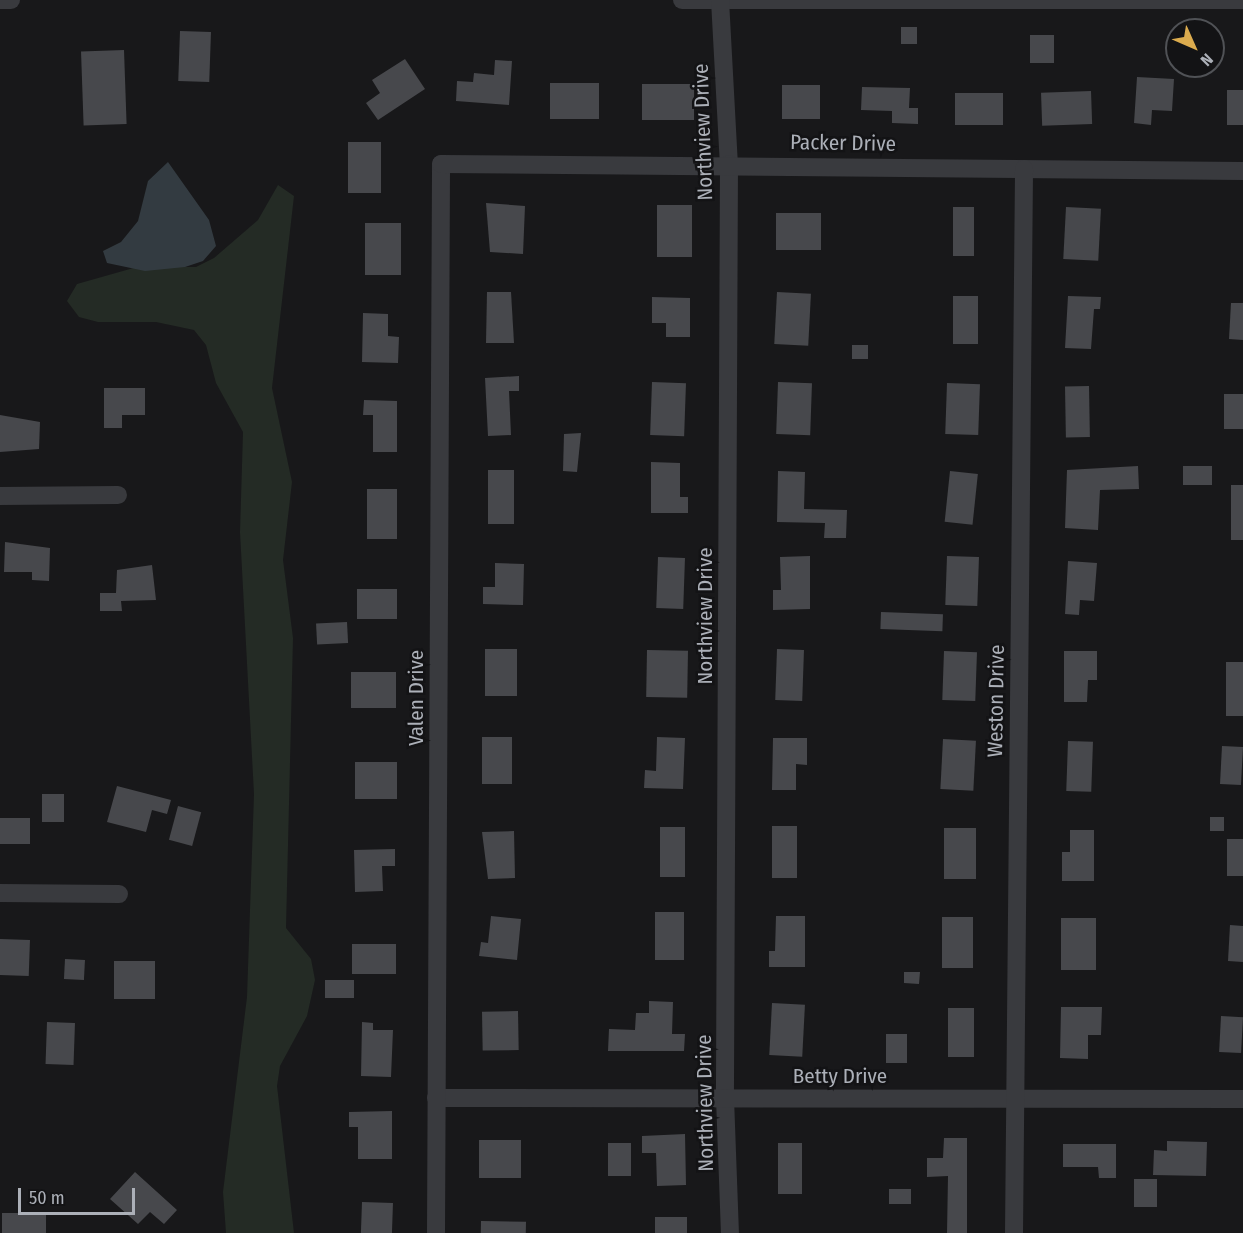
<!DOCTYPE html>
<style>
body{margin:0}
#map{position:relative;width:1243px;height:1233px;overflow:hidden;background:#18181a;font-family:"Fira Sans Condensed",sans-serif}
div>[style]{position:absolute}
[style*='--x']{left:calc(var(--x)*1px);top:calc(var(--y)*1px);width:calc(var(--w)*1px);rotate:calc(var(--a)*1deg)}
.green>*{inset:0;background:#242b25}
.water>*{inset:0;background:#333b41}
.building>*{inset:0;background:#47484c;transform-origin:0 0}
.minor>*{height:18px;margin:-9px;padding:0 9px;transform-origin:9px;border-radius:9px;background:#393a3e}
span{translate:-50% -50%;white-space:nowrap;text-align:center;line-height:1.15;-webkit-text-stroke:5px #131315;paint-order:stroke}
.street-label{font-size:21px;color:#acb0b8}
.north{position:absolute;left:1165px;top:18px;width:60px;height:60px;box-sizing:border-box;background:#131315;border:2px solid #505256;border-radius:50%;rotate:135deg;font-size:16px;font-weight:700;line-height:24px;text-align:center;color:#acb0b8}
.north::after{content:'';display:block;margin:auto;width:21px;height:27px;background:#dbab4e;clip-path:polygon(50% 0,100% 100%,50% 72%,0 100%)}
.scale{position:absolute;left:18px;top:1188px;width:117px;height:27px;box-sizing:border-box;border:3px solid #acb0b8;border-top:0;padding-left:8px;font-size:18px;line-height:21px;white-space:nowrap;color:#acb0b8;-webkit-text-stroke:4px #131315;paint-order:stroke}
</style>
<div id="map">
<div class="green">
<i style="clip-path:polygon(278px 185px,294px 196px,272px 388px,292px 482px,283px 560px,293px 638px,286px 928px,311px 959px,315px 980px,307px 1016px,280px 1066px,277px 1086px,294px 1233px,226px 1233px,223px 1192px,247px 997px,254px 794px,240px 532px,243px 432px,216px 383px,206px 345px,194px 330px,156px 322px,98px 322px,79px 317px,67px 301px,77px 284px,137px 267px,196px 267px,214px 258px,258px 220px)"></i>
</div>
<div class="water">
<i style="clip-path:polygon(168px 162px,209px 220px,216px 246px,203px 261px,185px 267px,145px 271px,107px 263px,103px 251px,121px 242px,138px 221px,148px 181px)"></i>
</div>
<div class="building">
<i style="left:901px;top:27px;width:16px;height:17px"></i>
<i style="left:180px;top:31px;width:31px;height:50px;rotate:2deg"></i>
<i style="left:1054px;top:35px;width:28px;height:24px;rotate:90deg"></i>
<i style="left:124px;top:50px;width:74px;height:43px;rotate:88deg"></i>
<i style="clip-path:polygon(405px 59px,425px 89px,378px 120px,366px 103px,380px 93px,372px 80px)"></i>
<i style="clip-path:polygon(495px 60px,512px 61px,509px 105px,456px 101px,457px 81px,473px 82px,474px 73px,494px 75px)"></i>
<i style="clip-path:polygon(1137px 77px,1174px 79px,1172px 111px,1152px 110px,1151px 125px,1134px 123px)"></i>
<i style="left:599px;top:83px;width:36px;height:49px;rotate:90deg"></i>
<i style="left:642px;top:84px;width:52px;height:36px"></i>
<i style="left:782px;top:85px;width:38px;height:34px"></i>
<i style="clip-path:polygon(862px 87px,910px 88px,909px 108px,918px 108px,918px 124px,892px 123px,892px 111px,861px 110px)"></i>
<i style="left:1227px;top:90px;width:16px;height:35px"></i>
<i style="left:1091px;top:91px;width:33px;height:50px;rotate:88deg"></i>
<i style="left:955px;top:93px;width:48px;height:32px"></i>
<i style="left:348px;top:142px;width:33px;height:51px"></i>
<i style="clip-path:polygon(486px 203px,525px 206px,523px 254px,490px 252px)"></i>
<i style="left:657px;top:205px;width:35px;height:52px"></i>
<i style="left:953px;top:207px;width:21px;height:49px"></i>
<i style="left:1066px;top:207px;width:35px;height:52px;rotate:3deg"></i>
<i style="left:776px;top:213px;width:45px;height:37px"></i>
<i style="left:401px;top:223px;width:52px;height:36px;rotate:90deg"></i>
<i style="clip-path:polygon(487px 292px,511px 292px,514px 343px,486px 343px)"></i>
<i style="left:777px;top:292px;width:34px;height:52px;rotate:3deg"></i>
<i style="left:953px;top:296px;width:25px;height:48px"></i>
<i style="clip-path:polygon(1068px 296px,1101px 297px,1100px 309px,1094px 309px,1091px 349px,1065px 348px)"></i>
<i style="clip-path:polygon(652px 297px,690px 298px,690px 337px,666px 337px,666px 323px,652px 323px)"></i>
<i style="clip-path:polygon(1231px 303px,1243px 303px,1243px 340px,1229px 339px)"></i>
<i style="clip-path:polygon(363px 313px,388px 314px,388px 336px,399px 337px,398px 363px,362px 362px)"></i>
<i style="left:852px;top:345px;width:16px;height:14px"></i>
<i style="clip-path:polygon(519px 376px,519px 391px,509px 391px,511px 435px,488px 436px,485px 378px)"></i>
<i style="left:652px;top:382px;width:34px;height:53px;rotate:2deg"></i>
<i style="left:778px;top:382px;width:34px;height:52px;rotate:2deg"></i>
<i style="left:947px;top:383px;width:33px;height:51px;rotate:2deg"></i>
<i style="left:1089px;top:386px;width:51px;height:24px;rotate:89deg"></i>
<i style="clip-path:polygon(104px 388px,145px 388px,145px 415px,122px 415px,122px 428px,104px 428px)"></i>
<i style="left:1224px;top:394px;width:19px;height:35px"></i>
<i style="clip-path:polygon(364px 400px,397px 401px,397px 452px,373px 452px,373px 415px,363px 415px)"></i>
<i style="clip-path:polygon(0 415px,40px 422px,39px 449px,0 452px)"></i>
<i style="clip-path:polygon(581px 433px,577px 472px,563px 471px,564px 434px)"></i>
<i style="clip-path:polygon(651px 462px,680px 463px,680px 497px,688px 497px,688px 513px,651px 513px)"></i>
<i style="clip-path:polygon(1138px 466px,1139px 489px,1100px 490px,1098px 530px,1065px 528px,1067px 470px)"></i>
<i style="left:1212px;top:466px;width:19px;height:29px;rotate:90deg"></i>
<i style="left:488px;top:470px;width:26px;height:54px"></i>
<i style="clip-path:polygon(778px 471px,805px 472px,804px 509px,847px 510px,846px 538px,824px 538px,825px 523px,777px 522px)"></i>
<i style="left:950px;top:471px;width:28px;height:51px;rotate:6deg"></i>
<i style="left:1231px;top:485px;width:12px;height:55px"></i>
<i style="left:397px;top:489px;width:50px;height:30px;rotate:90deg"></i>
<i style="clip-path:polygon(5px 542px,50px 548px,49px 581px,32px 580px,32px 572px,4px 572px)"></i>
<i style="clip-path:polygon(810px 556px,810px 609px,773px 610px,773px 590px,781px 590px,780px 557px)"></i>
<i style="left:947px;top:556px;width:32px;height:49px;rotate:2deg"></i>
<i style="left:658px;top:557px;width:27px;height:51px;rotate:2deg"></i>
<i style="clip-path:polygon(1068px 561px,1097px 563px,1094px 601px,1080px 600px,1079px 615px,1065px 614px)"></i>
<i style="clip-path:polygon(495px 563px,524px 564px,523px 605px,483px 604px,483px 587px,495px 587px)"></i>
<i style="clip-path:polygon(152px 565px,156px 600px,121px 601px,122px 611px,100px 611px,100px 593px,116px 593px,117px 570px)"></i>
<i style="left:357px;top:589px;width:40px;height:30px"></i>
<i style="left:881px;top:612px;width:62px;height:17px;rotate:2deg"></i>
<i style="left:347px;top:622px;width:21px;height:31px;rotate:87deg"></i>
<i style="left:485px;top:649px;width:32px;height:47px"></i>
<i style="left:777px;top:649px;width:27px;height:51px;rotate:2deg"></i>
<i style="left:647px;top:650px;width:41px;height:47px;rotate:1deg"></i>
<i style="left:944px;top:651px;width:33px;height:49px;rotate:2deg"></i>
<i style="clip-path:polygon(1064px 651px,1097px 651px,1097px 680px,1088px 680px,1087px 702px,1064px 702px)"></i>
<i style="left:1226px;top:662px;width:17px;height:54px"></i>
<i style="left:396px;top:672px;width:36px;height:45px;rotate:90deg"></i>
<i style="left:482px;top:737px;width:30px;height:47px"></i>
<i style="clip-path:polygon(657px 737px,685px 738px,683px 789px,644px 788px,645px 770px,656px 771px)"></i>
<i style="clip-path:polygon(773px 738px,807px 738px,807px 765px,796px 764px,796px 790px,772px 790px)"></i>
<i style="left:943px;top:739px;width:33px;height:50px;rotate:3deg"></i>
<i style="left:1068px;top:741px;width:25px;height:50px;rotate:2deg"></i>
<i style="left:1222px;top:746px;width:21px;height:38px;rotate:3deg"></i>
<i style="left:355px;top:762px;width:42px;height:37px"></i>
<i style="clip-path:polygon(117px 786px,171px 800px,167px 814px,152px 810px,146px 832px,107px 822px)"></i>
<i style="left:42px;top:794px;width:22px;height:28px"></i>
<i style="left:178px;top:806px;width:24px;height:35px;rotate:15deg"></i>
<i style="left:1210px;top:817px;width:14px;height:14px"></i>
<i style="left:0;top:818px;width:30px;height:26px"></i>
<i style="left:772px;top:826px;width:25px;height:52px"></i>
<i style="left:660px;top:827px;width:25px;height:50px"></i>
<i style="left:944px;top:828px;width:32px;height:51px"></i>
<i style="clip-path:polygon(1070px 830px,1094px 830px,1094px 881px,1062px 881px,1062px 852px,1070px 852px)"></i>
<i style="clip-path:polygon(514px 831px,515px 878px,488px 879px,482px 832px)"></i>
<i style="left:1227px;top:839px;width:16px;height:37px"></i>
<i style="clip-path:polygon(395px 849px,395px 866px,382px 866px,383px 891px,355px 892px,354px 850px)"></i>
<i style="left:655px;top:912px;width:29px;height:48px"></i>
<i style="clip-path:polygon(491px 916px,521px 919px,517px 960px,479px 956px,481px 942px,488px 943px)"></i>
<i style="clip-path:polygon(776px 916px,805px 916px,805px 967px,769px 967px,769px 951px,775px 951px)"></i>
<i style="left:942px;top:917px;width:31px;height:51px"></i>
<i style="left:1061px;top:918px;width:35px;height:52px"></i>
<i style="clip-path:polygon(1230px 925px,1243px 926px,1243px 962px,1228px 961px)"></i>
<i style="left:0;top:939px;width:30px;height:36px;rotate:2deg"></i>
<i style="left:352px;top:944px;width:44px;height:30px"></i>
<i style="left:65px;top:959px;width:20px;height:20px;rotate:3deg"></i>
<i style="left:114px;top:961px;width:41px;height:38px"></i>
<i style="clip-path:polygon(904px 972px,920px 972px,919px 984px,904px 983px)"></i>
<i style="left:354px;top:980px;width:18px;height:29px;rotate:90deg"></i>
<i style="clip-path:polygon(649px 1001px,673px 1002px,672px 1034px,685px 1034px,684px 1051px,608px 1051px,609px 1029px,635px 1030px,636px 1013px,649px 1013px)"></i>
<i style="left:772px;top:1003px;width:33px;height:52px;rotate:3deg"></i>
<i style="clip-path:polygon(1061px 1007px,1102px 1007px,1101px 1035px,1088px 1035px,1088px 1059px,1060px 1058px)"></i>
<i style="left:948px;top:1008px;width:26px;height:49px"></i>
<i style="left:518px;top:1011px;width:39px;height:36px;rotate:89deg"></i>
<i style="left:1221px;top:1016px;width:22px;height:36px;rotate:3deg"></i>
<i style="left:47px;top:1022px;width:28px;height:42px;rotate:2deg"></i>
<i style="clip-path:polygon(362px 1022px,373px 1023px,373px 1030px,393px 1030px,391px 1077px,361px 1076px)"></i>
<i style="left:886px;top:1034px;width:21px;height:29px"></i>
<i style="clip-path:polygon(392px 1111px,392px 1159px,358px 1159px,358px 1127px,349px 1127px,349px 1112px)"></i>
<i style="clip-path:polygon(685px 1134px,686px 1185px,657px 1186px,656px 1153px,642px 1153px,642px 1136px)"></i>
<i style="clip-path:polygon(944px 1138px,967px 1138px,967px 1233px,947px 1233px,948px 1176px,927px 1177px,927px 1158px,943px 1158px)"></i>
<i style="left:479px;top:1140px;width:42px;height:38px"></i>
<i style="clip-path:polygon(1167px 1141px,1207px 1142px,1206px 1176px,1153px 1175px,1154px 1150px,1167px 1151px)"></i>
<i style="left:608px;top:1143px;width:23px;height:33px"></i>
<i style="left:778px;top:1143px;width:24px;height:51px"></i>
<i style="clip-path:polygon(1063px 1144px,1116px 1144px,1116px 1178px,1099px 1178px,1098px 1167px,1063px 1167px)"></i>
<i style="clip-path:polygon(135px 1172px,177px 1210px,164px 1224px,150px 1212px,138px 1224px,110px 1199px)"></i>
<i style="left:1134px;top:1179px;width:23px;height:28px"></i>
<i style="left:889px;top:1189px;width:22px;height:15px"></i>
<i style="left:362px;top:1202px;width:31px;height:31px;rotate:2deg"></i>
<i style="left:2px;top:1213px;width:44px;height:20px"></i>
<i style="left:655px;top:1217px;width:32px;height:16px"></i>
<i style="left:481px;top:1221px;width:45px;height:12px;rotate:1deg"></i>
</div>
<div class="minor">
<i style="--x:0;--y:0;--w:11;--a:0"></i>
<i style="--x:682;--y:0;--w:561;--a:0"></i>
<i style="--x:720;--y:0;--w:164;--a:86.9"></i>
<i style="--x:729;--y:164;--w:934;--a:90.25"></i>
<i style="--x:725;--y:1098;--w:135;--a:87.9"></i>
<i style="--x:0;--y:496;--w:118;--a:-0.5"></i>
<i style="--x:0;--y:893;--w:119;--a:0.5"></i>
<i style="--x:436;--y:1098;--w:807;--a:0.07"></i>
<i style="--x:436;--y:1233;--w:1069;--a:-89.73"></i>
<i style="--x:441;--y:164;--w:802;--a:0.5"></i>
<i style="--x:1014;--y:1233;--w:1064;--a:-89.46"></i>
</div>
<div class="street-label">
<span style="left:703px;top:132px;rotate:-92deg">Northview Drive</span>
<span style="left:843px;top:143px;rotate:1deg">Packer Drive</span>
<span style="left:705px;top:616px;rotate:-90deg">Northview Drive</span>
<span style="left:416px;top:698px;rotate:-90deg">Valen Drive</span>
<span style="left:996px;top:701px;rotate:-89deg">Weston Drive</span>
<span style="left:840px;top:1076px">Betty Drive</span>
<span style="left:705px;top:1103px;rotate:-91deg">Northview Drive</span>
</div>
<div class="north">N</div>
<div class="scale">50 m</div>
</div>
